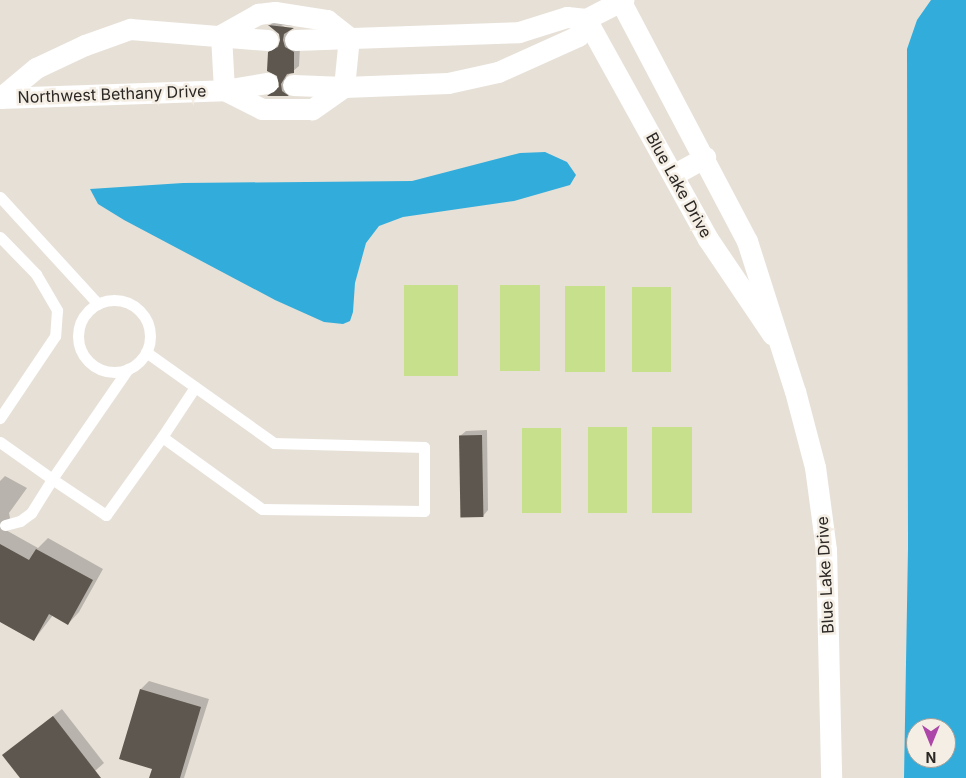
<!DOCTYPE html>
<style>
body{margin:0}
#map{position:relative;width:966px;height:778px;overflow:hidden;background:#e7e0d7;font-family:Inter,sans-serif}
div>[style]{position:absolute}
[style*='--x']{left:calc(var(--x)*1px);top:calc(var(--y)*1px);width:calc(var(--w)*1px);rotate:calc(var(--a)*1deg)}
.green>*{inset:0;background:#c7e08b;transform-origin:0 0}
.water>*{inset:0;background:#32addb}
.shadow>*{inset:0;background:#0003}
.building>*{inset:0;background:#5d574f;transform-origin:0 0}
.lane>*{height:11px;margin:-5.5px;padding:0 5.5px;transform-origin:5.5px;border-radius:5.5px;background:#fff}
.lane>.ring{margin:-5.5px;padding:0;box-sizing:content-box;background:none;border:11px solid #fff;border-radius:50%}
.street>*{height:21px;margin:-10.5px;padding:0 10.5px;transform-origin:10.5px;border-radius:10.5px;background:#fff}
span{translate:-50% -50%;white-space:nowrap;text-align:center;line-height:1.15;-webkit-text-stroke:5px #f5eee4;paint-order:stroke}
.street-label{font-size:16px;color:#2a2724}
.north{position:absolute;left:906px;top:718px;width:50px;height:50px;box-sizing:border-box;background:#f5eee4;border:1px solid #a49e97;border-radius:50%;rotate:180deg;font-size:14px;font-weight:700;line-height:20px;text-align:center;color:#2a2724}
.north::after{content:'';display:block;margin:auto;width:18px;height:22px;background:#ad46a9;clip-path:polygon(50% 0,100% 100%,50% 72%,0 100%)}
</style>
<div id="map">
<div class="green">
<i style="left:404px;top:285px;width:54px;height:91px"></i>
<i style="left:500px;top:285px;width:40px;height:86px"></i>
<i style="left:565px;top:286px;width:40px;height:86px"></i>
<i style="left:632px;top:287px;width:39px;height:85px"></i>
<i style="left:588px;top:427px;width:39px;height:86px"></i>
<i style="left:652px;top:427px;width:40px;height:86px"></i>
<i style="left:522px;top:428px;width:39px;height:85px"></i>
</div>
<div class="water">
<i style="clip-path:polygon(evenodd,931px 0,966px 0,966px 778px,904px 778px,908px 548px,907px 49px,917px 20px,931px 0,916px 728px,946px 728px,946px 758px,916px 758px,916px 728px)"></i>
<i style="clip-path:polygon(545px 152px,567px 162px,576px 175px,570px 185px,514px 201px,403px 217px,379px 226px,366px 243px,355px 283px,353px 312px,350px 321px,343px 324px,324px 322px,275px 300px,124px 220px,98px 204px,90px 189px,183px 183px,412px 181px,520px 153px)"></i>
</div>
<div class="shadow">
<i style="clip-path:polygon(275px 20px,298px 22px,294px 26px,281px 25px,289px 29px,288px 34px,300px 47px,299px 66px,286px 77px,288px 86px,294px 90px,289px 95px,270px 95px,280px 86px,269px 53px,280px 44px,280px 34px,270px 25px)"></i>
<i style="clip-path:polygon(487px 430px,488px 510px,483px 516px,460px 436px,466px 431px)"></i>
<i style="clip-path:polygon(5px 476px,27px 488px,9px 513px,10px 518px,4px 529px,38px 548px,48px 538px,103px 569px,79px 612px,68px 624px,53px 615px,34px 640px,0 621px,0 481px)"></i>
<i style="clip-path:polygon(149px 681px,209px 699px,184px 778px,151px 778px,154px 768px,141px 689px)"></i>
<i style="clip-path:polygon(62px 709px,104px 763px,87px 778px,21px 778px,4px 755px)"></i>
</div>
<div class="building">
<i style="clip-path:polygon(268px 25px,294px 28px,284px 34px,283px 40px,285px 47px,294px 52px,294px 73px,287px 74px,281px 84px,282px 91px,289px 96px,267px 96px,279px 87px,277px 76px,267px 71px,268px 52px,278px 47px,280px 40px,279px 34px)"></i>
<i style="left:482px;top:435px;width:82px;height:23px;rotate:89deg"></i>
<i style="clip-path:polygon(0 544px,29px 560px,36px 549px,93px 580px,68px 625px,49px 614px,34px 641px,0 622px)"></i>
<i style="clip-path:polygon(140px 689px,201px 707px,180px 778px,149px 778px,152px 769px,119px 759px)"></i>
<i style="clip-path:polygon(53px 716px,101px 778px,20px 778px,2px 755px)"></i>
</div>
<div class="lane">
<i style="--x:0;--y:197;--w:145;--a:47.5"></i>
<i style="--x:0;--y:237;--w:52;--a:45.8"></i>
<i style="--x:36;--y:274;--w:42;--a:59.7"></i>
<i style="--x:57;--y:310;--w:26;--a:94"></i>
<i style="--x:55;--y:336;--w:99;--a:123.9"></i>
<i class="ring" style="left:78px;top:300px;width:61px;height:61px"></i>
<i style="--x:146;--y:352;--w:157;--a:35.4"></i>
<i style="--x:274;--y:443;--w:150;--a:1.5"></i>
<i style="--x:424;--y:447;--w:64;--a:90"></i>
<i style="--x:424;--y:511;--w:162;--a:-179.3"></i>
<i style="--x:262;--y:509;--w:123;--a:-144.2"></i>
<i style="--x:162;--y:437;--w:60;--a:-56.6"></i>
<i style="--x:0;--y:442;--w:64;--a:35.4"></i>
<i style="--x:52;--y:479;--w:134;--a:-55.4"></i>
<i style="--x:5;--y:525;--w:16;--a:-15"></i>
<i style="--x:20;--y:521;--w:14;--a:-36"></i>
<i style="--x:31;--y:513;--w:40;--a:-58"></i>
<i style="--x:52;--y:479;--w:65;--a:33.7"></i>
<i style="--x:106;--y:515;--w:96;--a:-54.3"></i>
</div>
<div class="street">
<i style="--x:621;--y:2;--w:270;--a:62.2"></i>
<i style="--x:747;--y:241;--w:157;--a:72.3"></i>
<i style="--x:795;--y:391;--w:79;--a:75.3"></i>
<i style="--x:815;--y:467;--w:83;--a:82.4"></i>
<i style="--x:826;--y:549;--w:229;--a:88.7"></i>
<i style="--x:275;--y:12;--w:53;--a:8.7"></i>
<i style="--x:327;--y:20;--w:28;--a:38"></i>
<i style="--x:349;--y:37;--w:50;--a:95.7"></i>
<i style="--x:344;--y:87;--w:39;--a:145"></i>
<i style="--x:312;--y:109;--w:50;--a:180"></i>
<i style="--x:262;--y:109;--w:42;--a:-153.4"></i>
<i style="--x:224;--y:90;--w:55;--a:-93.1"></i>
<i style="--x:221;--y:35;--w:43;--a:-29.6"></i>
<i style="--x:258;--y:14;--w:17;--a:-7"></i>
<i style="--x:586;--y:19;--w:252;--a:61"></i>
<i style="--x:708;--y:239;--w:115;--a:56"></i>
<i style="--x:295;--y:40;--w:224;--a:-2"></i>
<i style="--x:519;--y:32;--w:50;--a:-17.4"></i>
<i style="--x:567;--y:17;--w:19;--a:6"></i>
<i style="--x:586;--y:19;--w:42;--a:-27.2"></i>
<i style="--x:293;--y:85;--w:51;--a:2.2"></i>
<i style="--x:344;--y:87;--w:104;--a:-2.2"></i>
<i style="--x:448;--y:83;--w:51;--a:-12.4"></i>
<i style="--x:498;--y:72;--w:88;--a:-24.2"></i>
<i style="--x:578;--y:36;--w:19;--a:-65"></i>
<i style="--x:0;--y:98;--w:47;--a:-39.8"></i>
<i style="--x:36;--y:68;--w:54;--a:-25.1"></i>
<i style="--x:85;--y:45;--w:48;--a:-19.6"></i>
<i style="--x:130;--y:29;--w:138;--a:4.6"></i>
<i style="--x:0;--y:98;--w:224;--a:-2"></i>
<i style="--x:224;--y:90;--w:44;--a:-9.2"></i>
<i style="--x:673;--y:175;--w:37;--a:-29"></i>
</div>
<div class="street-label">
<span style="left:112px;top:94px;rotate:-2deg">Northwest Bethany Drive</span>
<span style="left:679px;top:185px;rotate:61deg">Blue Lake Drive</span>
<span style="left:825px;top:575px;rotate:-93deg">Blue Lake Drive</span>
</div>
<div class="north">N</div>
</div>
